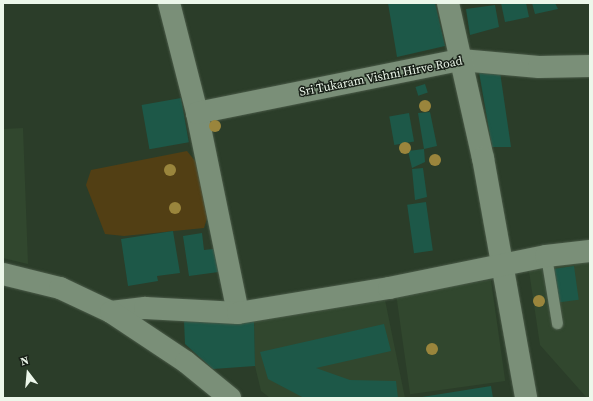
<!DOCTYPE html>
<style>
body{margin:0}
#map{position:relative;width:593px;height:401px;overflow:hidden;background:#2b3d29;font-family:"Source Serif 4",serif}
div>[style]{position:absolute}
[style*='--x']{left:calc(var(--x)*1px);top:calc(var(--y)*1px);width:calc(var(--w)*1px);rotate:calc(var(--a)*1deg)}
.built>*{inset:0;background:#31472e;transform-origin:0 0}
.green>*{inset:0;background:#523f14}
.building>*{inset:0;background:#1d5848;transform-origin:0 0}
.roads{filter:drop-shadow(0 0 1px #4b5b49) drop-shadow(0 0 1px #4b5b49)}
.service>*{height:11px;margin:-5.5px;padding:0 5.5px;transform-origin:5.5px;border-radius:5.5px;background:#7a8f78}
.minor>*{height:22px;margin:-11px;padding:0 11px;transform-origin:11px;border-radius:11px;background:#7a8f78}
.tertiary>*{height:22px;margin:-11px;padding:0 11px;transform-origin:11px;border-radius:11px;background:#7a8f78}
.secondary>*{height:22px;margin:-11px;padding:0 11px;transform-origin:11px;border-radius:11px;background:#7a8f78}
.trees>*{width:12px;height:12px;margin:-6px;border-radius:50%;background:#9a853c}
span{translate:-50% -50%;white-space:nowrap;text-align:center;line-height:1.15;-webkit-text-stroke:3px #192118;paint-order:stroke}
.street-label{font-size:12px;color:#ecf7ea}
.frame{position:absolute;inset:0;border:4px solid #ecf7ea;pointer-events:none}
.north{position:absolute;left:8px;top:353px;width:40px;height:40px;-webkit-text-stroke:3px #192118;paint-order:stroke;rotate:344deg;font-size:11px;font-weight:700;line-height:16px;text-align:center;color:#ecf7ea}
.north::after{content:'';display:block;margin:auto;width:14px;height:18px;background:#ecf7ea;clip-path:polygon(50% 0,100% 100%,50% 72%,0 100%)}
</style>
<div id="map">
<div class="built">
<i style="clip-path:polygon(23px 128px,28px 264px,3px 258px,3px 129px)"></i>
<i style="clip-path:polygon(589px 260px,590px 398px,587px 398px,540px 345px,529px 271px)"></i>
<i style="left:491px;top:280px;width:102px;height:96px;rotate:82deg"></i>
<i style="clip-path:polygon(385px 300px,405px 398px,270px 398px,261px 391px,255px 366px,254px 321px)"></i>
</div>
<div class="green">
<i style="clip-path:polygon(187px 151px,196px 162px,208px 215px,204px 228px,124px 236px,105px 234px,86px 185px,91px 170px)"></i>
</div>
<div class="building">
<i style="clip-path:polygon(388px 3px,435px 3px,445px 46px,397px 57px)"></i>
<i style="clip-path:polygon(501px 3px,526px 3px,529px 17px,505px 22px)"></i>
<i style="clip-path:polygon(532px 3px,555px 3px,558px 9px,535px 14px)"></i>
<i style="clip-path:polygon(495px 5px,499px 27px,470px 35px,466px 9px)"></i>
<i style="clip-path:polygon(479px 72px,500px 72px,511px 147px,492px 147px)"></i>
<i style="left:425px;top:84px;width:9px;height:10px;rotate:72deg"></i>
<i style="left:181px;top:98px;width:45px;height:40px;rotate:80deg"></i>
<i style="clip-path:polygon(430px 112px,437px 146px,424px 149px,418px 113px)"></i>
<i style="left:409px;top:113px;width:29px;height:20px;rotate:80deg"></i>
<i style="clip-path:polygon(424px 149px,425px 162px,412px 168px,408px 151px)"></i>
<i style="clip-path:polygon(423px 168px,427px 197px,415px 200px,412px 169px)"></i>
<i style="left:426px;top:202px;width:49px;height:19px;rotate:82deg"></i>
<i style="clip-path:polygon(173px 231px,180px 273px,157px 276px,158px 281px,128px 286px,121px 239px)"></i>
<i style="clip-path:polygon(202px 233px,204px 250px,222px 248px,226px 271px,189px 276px,183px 236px)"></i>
<i style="left:574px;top:266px;width:34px;height:21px;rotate:82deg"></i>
<i style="clip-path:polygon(184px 320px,254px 321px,255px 366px,213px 369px,185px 344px)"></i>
<i style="clip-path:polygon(384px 324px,391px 351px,316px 368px,350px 380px,396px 381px,398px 398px,304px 398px,268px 379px,260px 352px)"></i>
<i style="clip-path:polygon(491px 386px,493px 398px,422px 398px,422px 397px)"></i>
</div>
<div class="roads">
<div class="service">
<i style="--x:546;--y:256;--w:68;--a:80.7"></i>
</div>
<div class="minor">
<i style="--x:169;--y:3;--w:114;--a:75.7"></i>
<i style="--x:197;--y:113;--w:204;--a:78.4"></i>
<i style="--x:197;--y:113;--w:269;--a:-11.4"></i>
<i style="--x:461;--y:60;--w:78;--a:5.1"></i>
<i style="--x:539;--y:67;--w:51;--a:-1.1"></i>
</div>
<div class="tertiary">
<i style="--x:448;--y:3;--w:159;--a:77.3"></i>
<i style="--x:483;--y:158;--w:244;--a:79.8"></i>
<i style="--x:111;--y:312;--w:34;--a:-7"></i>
<i style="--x:145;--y:308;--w:93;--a:3.1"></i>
<i style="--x:238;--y:313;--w:153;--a:-9.4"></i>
<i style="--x:389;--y:288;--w:160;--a:-11.5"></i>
<i style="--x:546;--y:256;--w:44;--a:-6.5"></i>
</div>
<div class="secondary">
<i style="--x:3;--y:274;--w:59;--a:13.8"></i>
<i style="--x:60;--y:288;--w:56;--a:25.2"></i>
<i style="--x:111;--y:312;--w:90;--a:33.7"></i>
<i style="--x:186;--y:362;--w:57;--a:39.3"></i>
</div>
</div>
<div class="trees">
<i style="left:425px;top:106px"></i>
<i style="left:215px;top:126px"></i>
<i style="left:405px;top:148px"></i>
<i style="left:435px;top:160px"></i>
<i style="left:170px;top:170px"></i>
<i style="left:175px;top:208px"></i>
<i style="left:539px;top:301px"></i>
<i style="left:432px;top:349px"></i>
</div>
<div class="street-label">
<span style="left:381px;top:77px;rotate:-11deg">Sri Tukaram Vishni Hirve Road</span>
</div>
<div class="frame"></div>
<div class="north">N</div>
</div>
